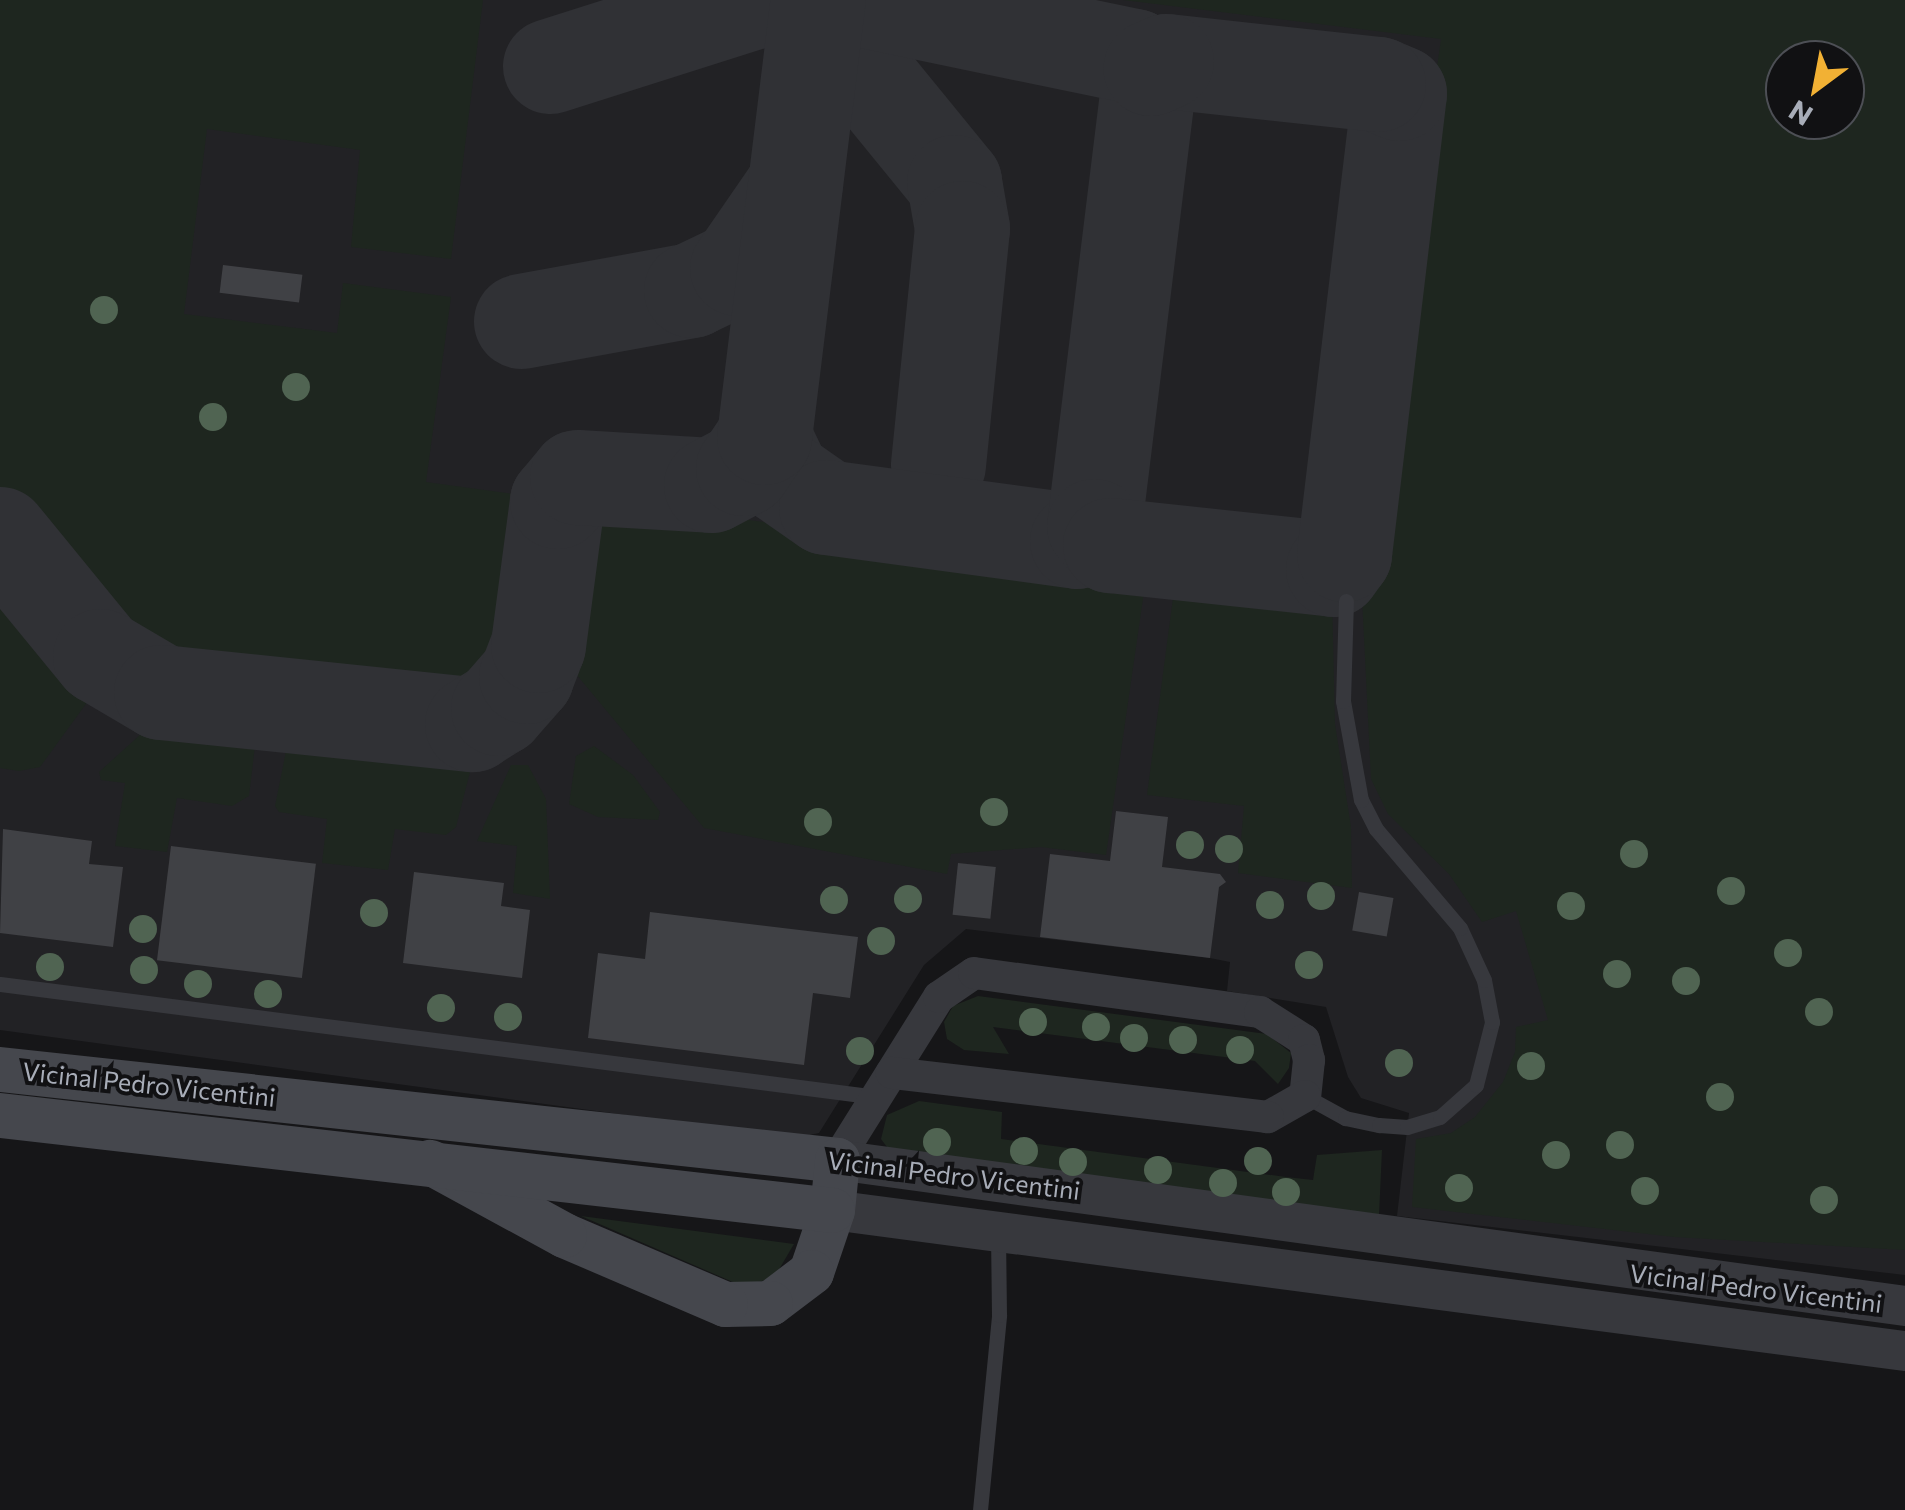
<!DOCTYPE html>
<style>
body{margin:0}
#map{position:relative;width:1905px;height:1510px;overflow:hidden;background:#161618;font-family:Commissioner,sans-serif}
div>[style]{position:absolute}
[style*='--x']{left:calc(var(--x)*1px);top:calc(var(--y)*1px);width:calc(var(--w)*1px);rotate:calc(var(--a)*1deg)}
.built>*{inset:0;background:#222225}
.green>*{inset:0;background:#1e261f}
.taxiway>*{height:95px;margin:-47.5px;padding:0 47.5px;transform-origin:47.5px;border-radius:47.5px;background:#303135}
.building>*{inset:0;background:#404145;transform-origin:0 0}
.service>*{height:15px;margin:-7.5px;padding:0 7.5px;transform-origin:7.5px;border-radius:7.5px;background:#37383d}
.minor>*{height:32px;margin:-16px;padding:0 16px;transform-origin:16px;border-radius:16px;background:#37383d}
.tertiary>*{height:40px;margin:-20px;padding:0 20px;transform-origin:20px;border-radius:20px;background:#37383d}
.secondary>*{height:45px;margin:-22.5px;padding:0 22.5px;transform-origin:22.5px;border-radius:22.5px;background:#45474d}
.trees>*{width:28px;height:28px;margin:-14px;border-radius:50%;background:#506452}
span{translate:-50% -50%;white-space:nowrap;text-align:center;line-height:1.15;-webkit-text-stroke:8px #111113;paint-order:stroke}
.street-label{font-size:25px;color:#a8adb8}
.north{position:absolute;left:1765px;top:40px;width:100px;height:100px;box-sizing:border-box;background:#111113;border:2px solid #4d4f55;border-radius:50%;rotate:212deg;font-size:28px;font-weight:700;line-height:40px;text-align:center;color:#a8adb8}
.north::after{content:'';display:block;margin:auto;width:35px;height:45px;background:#f2b134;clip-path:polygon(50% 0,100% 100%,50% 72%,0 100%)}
</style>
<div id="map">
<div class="built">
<i style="clip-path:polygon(evenodd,0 0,1905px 0,1905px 1275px,1397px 1216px,1409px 1113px,1361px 1098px,1348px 1077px,1326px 1007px,1227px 991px,1230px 962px,1210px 958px,966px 929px,924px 965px,819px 1133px,796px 1138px,0 1030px,0 0,1785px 60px,1845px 60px,1845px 120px,1785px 120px,1785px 60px)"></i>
</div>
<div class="green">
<i style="clip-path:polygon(0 0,483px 0,451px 259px,351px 247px,360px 150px,207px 129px,184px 314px,337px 333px,343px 283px,451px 297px,426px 482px,513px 494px,519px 562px,521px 600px,504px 655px,467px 691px,432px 701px,172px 671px,147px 662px,98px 624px,0 502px)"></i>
<i style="clip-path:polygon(evenodd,1123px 0,1905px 0,1905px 1250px,1674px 1237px,1412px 1207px,1416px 1139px,1451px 1133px,1475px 1117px,1503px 1082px,1515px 1052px,1516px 1027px,1548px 1020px,1516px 911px,1482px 922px,1449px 874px,1388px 814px,1371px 779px,1362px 597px,1441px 39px,1123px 0,1785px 60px,1845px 60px,1845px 120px,1785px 120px,1785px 60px)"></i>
<i style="clip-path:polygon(593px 500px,1147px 571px,1106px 855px,1041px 847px,951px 854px,947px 874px,704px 828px,576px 674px,569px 655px)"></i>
<i style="clip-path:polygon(0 570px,99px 686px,40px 767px,19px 771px,0 768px)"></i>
<i style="clip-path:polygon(1176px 575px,1332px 595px,1335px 724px,1351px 827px,1352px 888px,1238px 873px,1244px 806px,1147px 795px)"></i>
<i style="clip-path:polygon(162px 715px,257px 729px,249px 796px,232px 806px,177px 798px,167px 852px,115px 846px,125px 783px,101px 780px,99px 772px)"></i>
<i style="clip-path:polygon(305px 732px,453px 749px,471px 768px,456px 827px,446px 835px,395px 829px,388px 870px,322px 863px,327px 819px,279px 812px,275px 806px,288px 741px)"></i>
<i style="clip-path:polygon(594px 746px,633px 775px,660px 812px,658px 820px,598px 817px,569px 804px,576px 756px)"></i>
<i style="clip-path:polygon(511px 765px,528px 765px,546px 799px,550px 899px,513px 893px,517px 846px,477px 841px)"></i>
<i style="clip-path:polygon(978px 996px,1267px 1034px,1291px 1053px,1289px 1068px,1278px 1084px,1255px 1061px,993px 1027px,1009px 1054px,964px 1050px,947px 1039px,944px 1022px,953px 1006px)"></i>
<i style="clip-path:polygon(919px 1101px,1002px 1112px,1001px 1139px,1286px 1177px,1313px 1180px,1317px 1155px,1382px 1150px,1379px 1216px,890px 1151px,881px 1139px,887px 1115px)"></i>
<i style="clip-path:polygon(581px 1216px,794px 1244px,774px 1278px,742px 1286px)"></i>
</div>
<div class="taxiway">
<i style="--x:831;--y:0;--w:68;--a:67.6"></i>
<i style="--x:857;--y:63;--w:154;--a:50.8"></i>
<i style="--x:954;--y:182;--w:47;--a:80.1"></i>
<i style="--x:962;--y:228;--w:238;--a:95.8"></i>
<i style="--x:550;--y:66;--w:218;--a:-17.6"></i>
<i style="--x:521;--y:321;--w:173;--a:-10.3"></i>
<i style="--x:691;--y:290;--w:51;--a:-25.6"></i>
<i style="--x:737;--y:268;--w:102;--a:-55.4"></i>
<i style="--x:764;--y:437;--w:44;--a:64.6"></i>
<i style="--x:783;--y:477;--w:52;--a:34.9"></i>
<i style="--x:826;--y:507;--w:253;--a:7.7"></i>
<i style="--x:1077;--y:541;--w:23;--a:-41"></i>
<i style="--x:1094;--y:526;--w:461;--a:-83"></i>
<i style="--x:1150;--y:68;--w:20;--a:-143"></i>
<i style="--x:1134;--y:56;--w:277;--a:-168.3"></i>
<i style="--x:1094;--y:526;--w:25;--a:50"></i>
<i style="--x:1110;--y:545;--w:224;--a:6.1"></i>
<i style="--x:1333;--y:569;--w:19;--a:-54"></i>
<i style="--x:1344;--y:554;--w:464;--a:-83.2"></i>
<i style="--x:1399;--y:93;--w:23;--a:-157"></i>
<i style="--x:1378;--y:84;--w:213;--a:-173.8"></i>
<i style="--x:1166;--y:61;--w:17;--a:156"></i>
<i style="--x:0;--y:534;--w:158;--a:50.7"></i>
<i style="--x:100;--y:656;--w:71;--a:30.5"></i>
<i style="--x:161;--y:692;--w:313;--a:5.9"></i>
<i style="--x:472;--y:724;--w:31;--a:-32"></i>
<i style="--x:498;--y:708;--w:43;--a:-48.8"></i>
<i style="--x:526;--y:676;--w:33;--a:-69"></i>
<i style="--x:538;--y:645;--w:145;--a:-82.5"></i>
<i style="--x:557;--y:501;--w:31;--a:-50"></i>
<i style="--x:577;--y:477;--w:134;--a:3.4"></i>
<i style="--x:711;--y:485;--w:36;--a:-28"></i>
<i style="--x:743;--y:468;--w:37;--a:-56"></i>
<i style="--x:764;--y:437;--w:440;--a:-83"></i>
</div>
<div class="building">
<i style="left:223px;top:265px;width:80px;height:28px;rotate:7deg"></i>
<i style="clip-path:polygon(1116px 811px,1168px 817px,1162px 867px,1220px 874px,1226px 882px,1219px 887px,1210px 958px,1040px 937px,1050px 854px,1110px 861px)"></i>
<i style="clip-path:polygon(3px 829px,92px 841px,89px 864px,123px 867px,113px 947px,0 933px)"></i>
<i style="left:171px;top:846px;width:146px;height:115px;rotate:7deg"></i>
<i style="left:958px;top:863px;width:38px;height:52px;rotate:6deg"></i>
<i style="clip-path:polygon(414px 872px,504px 883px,501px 906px,530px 910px,522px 978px,403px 963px)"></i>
<i style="left:1359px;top:892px;width:35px;height:39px;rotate:10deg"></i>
<i style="clip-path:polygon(650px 912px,858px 937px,850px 998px,813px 993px,804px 1065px,588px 1038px,598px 953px,645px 959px)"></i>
</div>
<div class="service">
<i style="--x:0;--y:984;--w:884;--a:7.34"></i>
<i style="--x:1305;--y:1096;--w:46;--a:28.8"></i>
<i style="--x:1345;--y:1118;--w:35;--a:12"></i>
<i style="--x:1379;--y:1125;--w:28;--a:4"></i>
<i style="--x:1407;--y:1127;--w:34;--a:-17"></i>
<i style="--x:1440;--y:1117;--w:48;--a:-41.6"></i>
<i style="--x:1476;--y:1085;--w:65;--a:-75.7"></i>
<i style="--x:1492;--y:1022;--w:43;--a:-100.8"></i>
<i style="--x:1484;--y:980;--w:57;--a:-114.8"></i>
<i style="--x:1460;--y:928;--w:130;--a:-130.3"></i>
<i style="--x:1376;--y:829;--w:33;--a:-117"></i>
<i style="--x:1361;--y:800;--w:101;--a:-100.3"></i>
<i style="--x:1343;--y:701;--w:100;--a:-88.3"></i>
<i style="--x:980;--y:1510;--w:196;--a:-84.4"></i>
<i style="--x:999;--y:1315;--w:81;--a:-90.7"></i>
</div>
<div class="minor">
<i style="--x:837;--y:1160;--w:192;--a:-58"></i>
<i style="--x:939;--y:997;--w:42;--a:-34.4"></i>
<i style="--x:974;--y:973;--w:289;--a:7.8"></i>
<i style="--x:1260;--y:1012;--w:52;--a:32.5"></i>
<i style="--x:1304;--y:1040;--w:21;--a:76"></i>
<i style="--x:1309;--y:1060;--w:36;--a:96"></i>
<i style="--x:1305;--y:1096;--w:43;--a:150.4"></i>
<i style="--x:1268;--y:1117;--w:379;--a:-173.3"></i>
</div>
<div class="tertiary">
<i style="--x:837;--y:1160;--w:1078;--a:7.78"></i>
<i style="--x:832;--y:1210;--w:1082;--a:7.49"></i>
</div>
<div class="secondary">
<i style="--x:0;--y:1069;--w:842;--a:6.2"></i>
<i style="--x:837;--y:1160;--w:50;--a:95.7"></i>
<i style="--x:832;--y:1210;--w:65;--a:108.7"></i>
<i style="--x:811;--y:1272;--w:51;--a:142.9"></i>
<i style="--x:770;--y:1303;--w:45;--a:178.7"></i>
<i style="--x:725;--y:1304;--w:175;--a:-156.8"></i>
<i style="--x:564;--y:1235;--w:153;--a:-151.4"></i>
<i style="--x:0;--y:1115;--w:837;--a:6.51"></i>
</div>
<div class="trees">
<i style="left:104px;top:310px"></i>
<i style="left:296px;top:387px"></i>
<i style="left:213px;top:417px"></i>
<i style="left:994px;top:812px"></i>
<i style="left:818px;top:822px"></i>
<i style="left:1190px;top:845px"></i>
<i style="left:1229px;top:849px"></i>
<i style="left:1634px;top:854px"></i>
<i style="left:1731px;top:891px"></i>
<i style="left:1321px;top:896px"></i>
<i style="left:908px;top:899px"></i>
<i style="left:834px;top:900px"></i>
<i style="left:1270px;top:905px"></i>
<i style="left:1571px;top:906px"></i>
<i style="left:374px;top:913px"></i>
<i style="left:143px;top:929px"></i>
<i style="left:881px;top:941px"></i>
<i style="left:1788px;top:953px"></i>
<i style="left:1309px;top:965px"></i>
<i style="left:50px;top:967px"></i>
<i style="left:144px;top:970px"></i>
<i style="left:1617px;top:974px"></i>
<i style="left:1686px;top:981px"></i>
<i style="left:198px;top:984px"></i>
<i style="left:268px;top:994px"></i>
<i style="left:441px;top:1008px"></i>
<i style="left:1819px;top:1012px"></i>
<i style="left:508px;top:1017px"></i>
<i style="left:1033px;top:1022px"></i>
<i style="left:1096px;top:1027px"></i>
<i style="left:1134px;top:1038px"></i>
<i style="left:1183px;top:1040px"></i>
<i style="left:1240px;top:1050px"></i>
<i style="left:860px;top:1051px"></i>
<i style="left:1399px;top:1063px"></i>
<i style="left:1531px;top:1066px"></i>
<i style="left:1720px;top:1097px"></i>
<i style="left:937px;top:1142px"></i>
<i style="left:1620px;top:1145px"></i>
<i style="left:1024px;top:1151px"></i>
<i style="left:1556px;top:1155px"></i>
<i style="left:1258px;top:1161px"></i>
<i style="left:1073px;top:1162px"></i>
<i style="left:1158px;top:1170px"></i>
<i style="left:1223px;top:1183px"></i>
<i style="left:1459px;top:1188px"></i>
<i style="left:1645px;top:1191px"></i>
<i style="left:1286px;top:1192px"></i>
<i style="left:1824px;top:1200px"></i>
</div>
<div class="street-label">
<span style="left:149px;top:1084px;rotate:6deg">Vicinal Pedro Vicentini</span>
<span style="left:954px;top:1175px;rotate:7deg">Vicinal Pedro Vicentini</span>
<span style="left:1756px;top:1288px;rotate:7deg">Vicinal Pedro Vicentini</span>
</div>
<div class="north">N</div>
</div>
